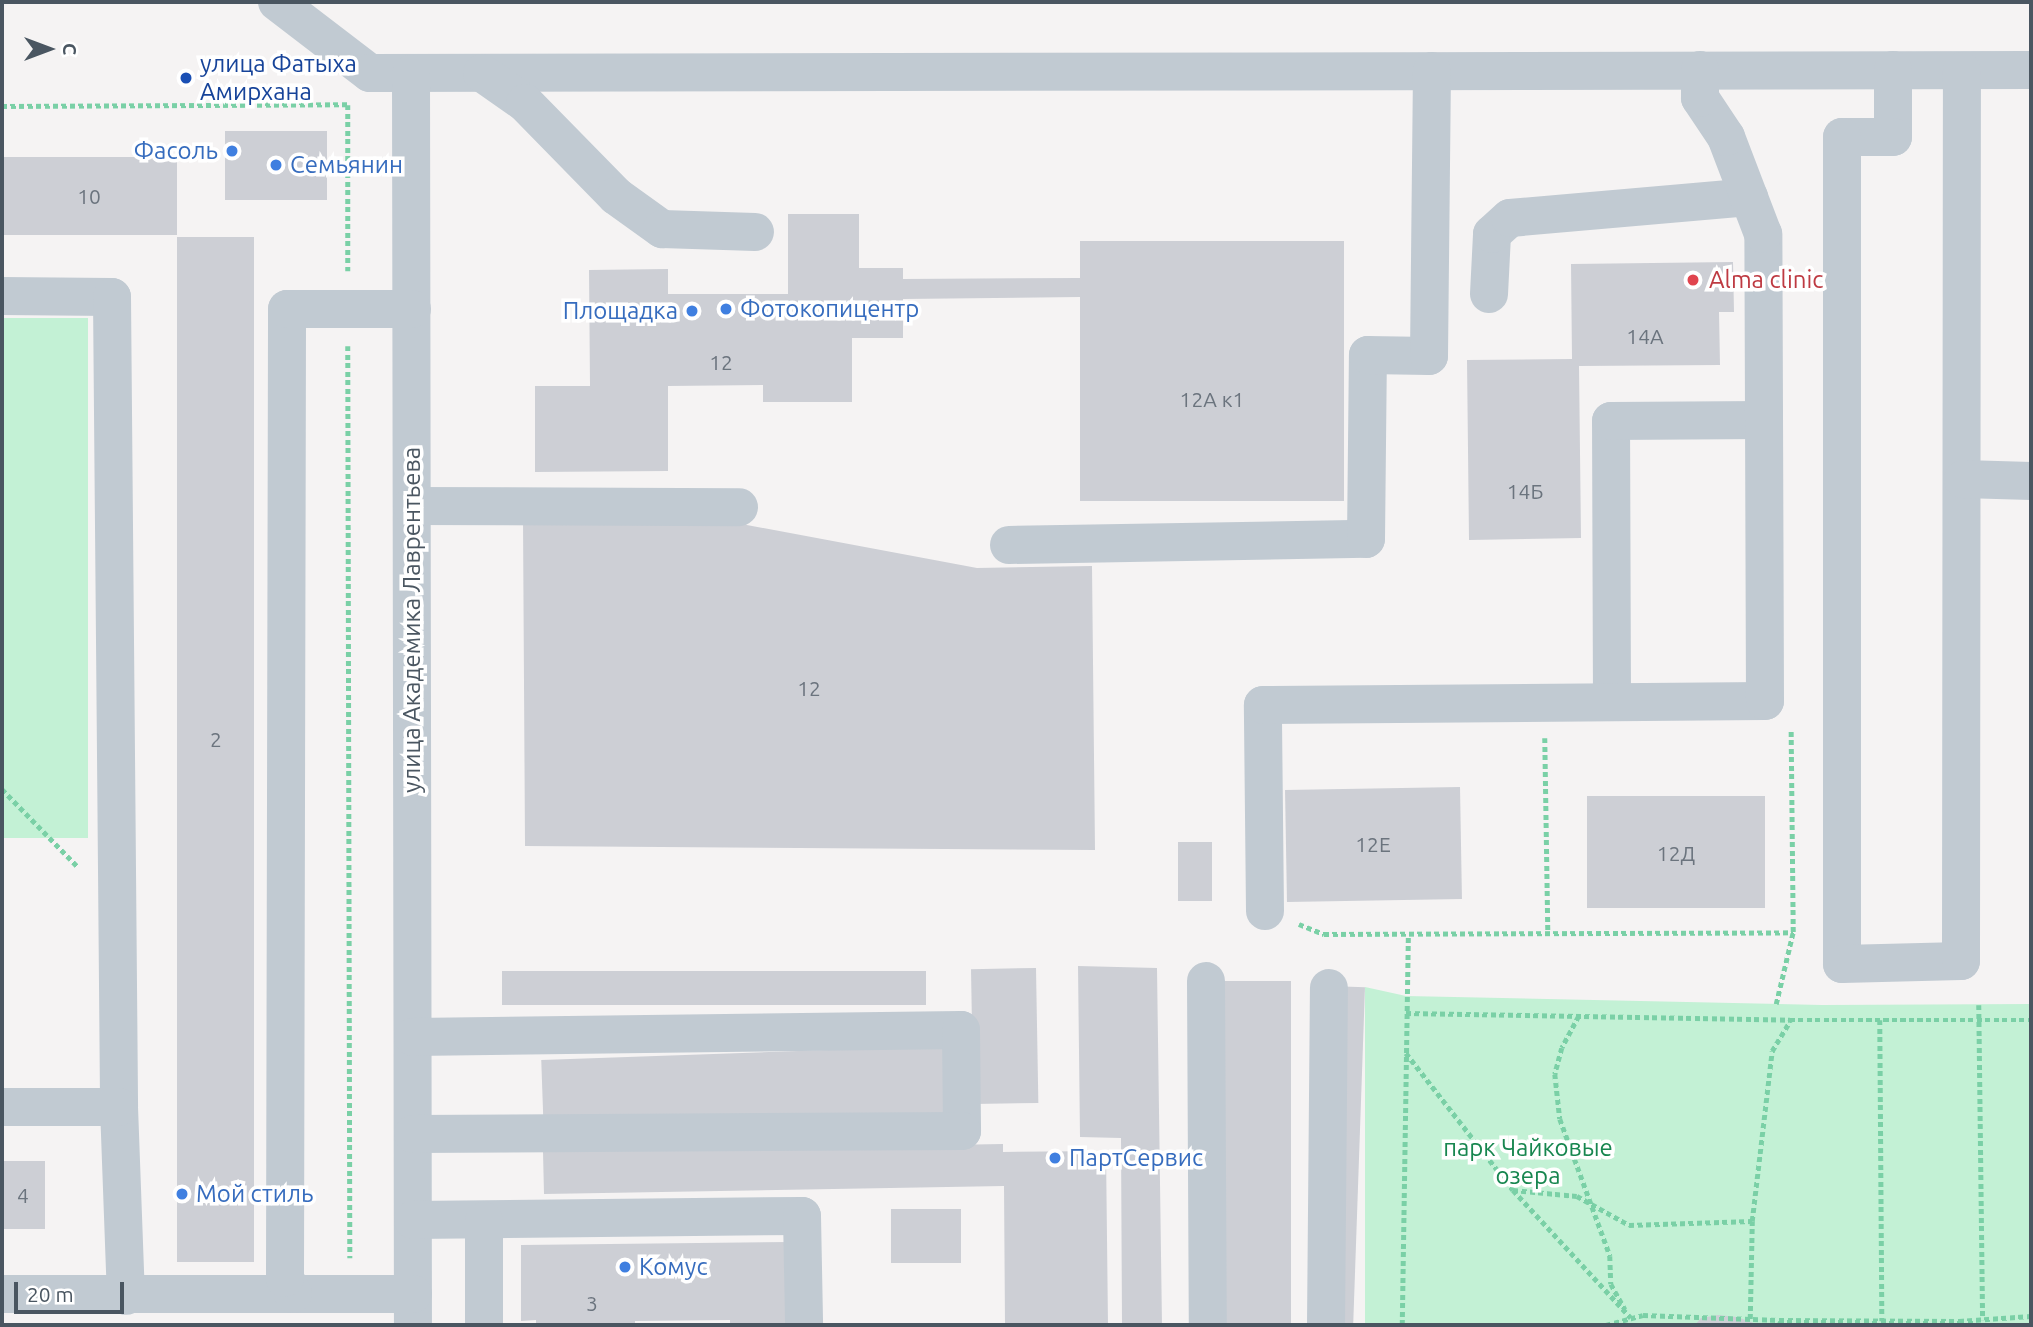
<!DOCTYPE html>
<meta charset="utf-8">
<style>
body{margin:0}
#map{position:relative;width:2033px;height:1327px;overflow:hidden;background:#f5f3f3;font-family:Ubuntu,sans-serif}
div>[style]{position:absolute}
[style*='--x']{left:calc(var(--x)*1px);top:calc(var(--y)*1px);width:calc(var(--w)*1px);rotate:calc(var(--a)*1deg)}
.green>*{inset:0;background:#c3f1d5;transform-origin:0 0}
.building>*{inset:0;background:#cdcfd5;transform-origin:0 0}
.path>*{height:4.5px;margin-top:-2.25px;transform-origin:0;background:repeating-linear-gradient(90deg,#7ad0a6 0 5px,transparent 0 8.5px)}
.minor>*{height:38px;margin:-19px;padding:0 19px;transform-origin:19px;border-radius:19px;background:#c1cad2}
.dots>*{width:19px;height:19px;translate:-50% -50%;box-sizing:border-box;border:4px solid #fff;border-radius:50%}
span{translate:-50% -50%;white-space:nowrap;text-align:center;line-height:1.15;-webkit-text-stroke:7px #fff;paint-order:stroke}
.number-label{font-size:21px;color:#6b747e}
.number-label span{-webkit-text-stroke-width:0}
.transit-label{font-size:24px;color:#164399}
.left{translate:0 -50%;text-align:left}
.shop-label{font-size:24px;color:#366cbe}
.right{translate:-100% -50%;text-align:right}
.health-label{font-size:24px;color:#be3a42}
.street-label{font-size:24px;color:#4a5661}
.park-label{font-size:24px;color:#17864f}
.frame{position:absolute;inset:0;border:4px solid #4a5661;pointer-events:none}
.north{position:absolute;left:14px;top:14px;width:70px;height:70px;-webkit-text-stroke:5px #fff;paint-order:stroke;rotate:90deg;font-size:19px;font-weight:700;line-height:28px;text-align:center;color:#4a5661}
.north::after{content:'';display:block;margin:auto;width:24px;height:32px;background:#4a5661;clip-path:polygon(50% 0,100% 100%,50% 72%,0 100%)}
.scale{position:absolute;left:14px;top:1282px;width:110px;height:32px;box-sizing:border-box;border:4px solid #4a5661;border-top:0;padding-left:9px;font-size:21px;line-height:24px;white-space:nowrap;color:#4a5661;-webkit-text-stroke:5px #fff;paint-order:stroke}
</style>
<div id="map">
<div class="green">
<i style="left:2px;top:318px;width:86px;height:520px"></i>
<i style="clip-path:polygon(1365px 987px,1406px 996px,1822px 1005px,2031px 1004px,2031px 1325px,1365px 1325px)"></i>
</div>
<div class="building">
<i style="left:225px;top:131px;width:102px;height:69px"></i>
<i style="left:2px;top:157px;width:175px;height:78px"></i>
<i style="clip-path:polygon(788px 214px,859px 214px,859px 268px,903px 268px,903px 279px,1080px 278px,1080px 241px,1344px 241px,1344px 501px,1080px 501px,1080px 297px,903px 299px,903px 338px,852px 338px,852px 402px,763px 402px,763px 385px,668px 386px,668px 471px,535px 472px,535px 386px,590px 386px,589px 270px,668px 269px,668px 294px,788px 294px)"></i>
<i style="left:177px;top:237px;width:77px;height:1025px"></i>
<i style="clip-path:polygon(1733px 262px,1734px 312px,1719px 312px,1720px 365px,1579px 366px,1581px 538px,1469px 540px,1467px 360px,1572px 359px,1571px 264px)"></i>
<i style="clip-path:polygon(523px 520px,731px 522px,977px 568px,1092px 566px,1095px 850px,525px 846px)"></i>
<i style="left:1460px;top:787px;width:112px;height:175px;rotate:89deg"></i>
<i style="left:1765px;top:796px;width:112px;height:178px;rotate:90deg"></i>
<i style="left:1178px;top:842px;width:34px;height:59px"></i>
<i style="clip-path:polygon(1078px 966px,1157px 968px,1162px 1325px,1122px 1325px,1121px 1138px,1080px 1137px)"></i>
<i style="left:1036px;top:968px;width:135px;height:65px;rotate:89deg"></i>
<i style="left:926px;top:971px;width:34px;height:424px;rotate:90deg"></i>
<i style="left:1214px;top:981px;width:77px;height:344px"></i>
<i style="left:1329px;top:986px;width:36px;height:339px;rotate:2deg"></i>
<i style="left:943px;top:1046px;width:70px;height:402px;rotate:88deg"></i>
<i style="clip-path:polygon(1003px 1144px,1003px 1152px,1106px 1151px,1108px 1325px,1005px 1325px,1004px 1186px,544px 1194px,543px 1152px)"></i>
<i style="left:2px;top:1161px;width:43px;height:68px"></i>
<i style="left:891px;top:1209px;width:70px;height:54px"></i>
<i style="clip-path:polygon(791px 1242px,791px 1325px,730px 1325px,730px 1320px,635px 1321px,635px 1325px,536px 1325px,536px 1320px,521px 1321px,521px 1245px)"></i>
<i style="clip-path:polygon(1718px 1315px,1737px 1317px,1759px 1325px,1695px 1325px,1701px 1318px)"></i>
</div>
<div class="path">
<i style="--x:348;--y:105;--w:166;--a:90"></i>
<i style="--x:2;--y:106;--w:345;--a:-0.3"></i>
<i style="--x:348;--y:346;--w:912;--a:89.87"></i>
<i style="--x:1545;--y:738;--w:195;--a:89.1"></i>
<i style="--x:2;--y:789;--w:109;--a:45.7"></i>
<i style="--x:1299;--y:924;--w:27;--a:22"></i>
<i style="--x:1324;--y:934;--w:469;--a:-0.2"></i>
<i style="--x:1776;--y:1004;--w:74;--a:-76.7"></i>
<i style="--x:1793;--y:932;--w:204;--a:-90.6"></i>
<i style="--x:1979;--y:1005;--w:315;--a:89.3"></i>
<i style="--x:1406;--y:1013;--w:384;--a:1"></i>
<i style="--x:1790;--y:1020;--w:241;--a:0"></i>
<i style="--x:1579;--y:1016;--w:36;--a:118"></i>
<i style="--x:1562;--y:1048;--w:27;--a:105"></i>
<i style="--x:1555;--y:1074;--w:45;--a:83.7"></i>
<i style="--x:1560;--y:1119;--w:146;--a:69.9"></i>
<i style="--x:1610;--y:1256;--w:28;--a:88"></i>
<i style="--x:1611;--y:1284;--w:29;--a:61"></i>
<i style="--x:1880;--y:1020;--w:301;--a:89.6"></i>
<i style="--x:1406;--y:1053;--w:174;--a:52"></i>
<i style="--x:1513;--y:1190;--w:174;--a:47.3"></i>
<i style="--x:1513;--y:1190;--w:64;--a:5.4"></i>
<i style="--x:1577;--y:1196;--w:60;--a:29.1"></i>
<i style="--x:1629;--y:1225;--w:123;--a:-1.9"></i>
<i style="--x:1752;--y:1221;--w:171;--a:-83.3"></i>
<i style="--x:1772;--y:1051;--w:35;--a:-59"></i>
<i style="--x:1750;--y:1319;--w:98;--a:-88.8"></i>
<i style="--x:1779;--y:1320;--w:180;--a:0.3"></i>
<i style="--x:1959;--y:1321;--w:72;--a:-4"></i>
<i style="--x:1402;--y:1325;--w:391;--a:-89.1"></i>
<i style="--x:1606;--y:1325;--w:38;--a:-15"></i>
<i style="--x:1643;--y:1315;--w:136;--a:2.1"></i>
<i style="--x:1779;--y:1320;--w:9;--a:36"></i>
</div>
<div class="minor">
<i style="--x:277;--y:2;--w:117;--a:37.4"></i>
<i style="--x:370;--y:73;--w:1661;--a:-0.1"></i>
<i style="--x:1893;--y:70;--w:67;--a:90"></i>
<i style="--x:1893;--y:137;--w:51;--a:180"></i>
<i style="--x:1842;--y:137;--w:827;--a:90"></i>
<i style="--x:1842;--y:964;--w:119;--a:-1.4"></i>
<i style="--x:1961;--y:961;--w:890;--a:-89.94"></i>
<i style="--x:482;--y:73;--w:52;--a:34.9"></i>
<i style="--x:525;--y:103;--w:130;--a:45.6"></i>
<i style="--x:616;--y:196;--w:57;--a:35.7"></i>
<i style="--x:662;--y:229;--w:93;--a:1.8"></i>
<i style="--x:411;--y:74;--w:1251;--a:89.91"></i>
<i style="--x:1489;--y:294;--w:60;--a:-87.1"></i>
<i style="--x:1492;--y:234;--w:24;--a:-42"></i>
<i style="--x:1510;--y:218;--w:240;--a:-5"></i>
<i style="--x:2;--y:296;--w:110;--a:0.5"></i>
<i style="--x:112;--y:297;--w:810;--a:89.5"></i>
<i style="--x:119;--y:1107;--w:189;--a:87.9"></i>
<i style="--x:1963;--y:479;--w:68;--a:1.7"></i>
<i style="--x:412;--y:506;--w:327;--a:0.2"></i>
<i style="--x:1009;--y:545;--w:357;--a:-1"></i>
<i style="--x:1366;--y:539;--w:184;--a:-89.4"></i>
<i style="--x:1368;--y:355;--w:61;--a:0.9"></i>
<i style="--x:1429;--y:356;--w:285;--a:-89.4"></i>
<i style="--x:1612;--y:702;--w:281;--a:-90.2"></i>
<i style="--x:1611;--y:421;--w:152;--a:-0.4"></i>
<i style="--x:1265;--y:911;--w:206;--a:-90.6"></i>
<i style="--x:1263;--y:705;--w:502;--a:-0.46"></i>
<i style="--x:1765;--y:701;--w:467;--a:-90.2"></i>
<i style="--x:1763;--y:234;--w:104;--a:-110.9"></i>
<i style="--x:1726;--y:137;--w:47;--a:-123.7"></i>
<i style="--x:1700;--y:98;--w:28;--a:-90"></i>
<i style="--x:1206;--y:981;--w:344;--a:89.7"></i>
<i style="--x:413;--y:1037;--w:548;--a:-0.73"></i>
<i style="--x:961;--y:1030;--w:101;--a:89.4"></i>
<i style="--x:962;--y:1131;--w:549;--a:179.69"></i>
<i style="--x:2;--y:1107;--w:117;--a:0"></i>
<i style="--x:413;--y:1220;--w:389;--a:-0.6"></i>
<i style="--x:802;--y:1216;--w:109;--a:88.9"></i>
<i style="--x:484;--y:1221;--w:104;--a:90"></i>
<i style="--x:2;--y:1294;--w:411;--a:0"></i>
<i style="--x:293;--y:1294;--w:18;--a:-117"></i>
<i style="--x:285;--y:1278;--w:969;--a:-89.88"></i>
<i style="--x:287;--y:309;--w:125;--a:0"></i>
<i style="--x:1326;--y:1325;--w:337;--a:-89.5"></i>
</div>
<div class="dots">
<i style="left:186px;top:78px;background:#1a4fb4"></i>
<i style="left:232px;top:151px;background:#3f7fe0"></i>
<i style="left:276px;top:165px;background:#3f7fe0"></i>
<i style="left:1693px;top:280px;background:#e0444e"></i>
<i style="left:726px;top:309px;background:#3f7fe0"></i>
<i style="left:692px;top:311px;background:#3f7fe0"></i>
<i style="left:1055px;top:1158px;background:#3f7fe0"></i>
<i style="left:182px;top:1194px;background:#3f7fe0"></i>
<i style="left:625px;top:1267px;background:#3f7fe0"></i>
</div>
<div class="number-label">
<span style="left:89px;top:196px">10</span>
<span style="left:1645px;top:336px">14А</span>
<span style="left:721px;top:362px">12</span>
<span style="left:1212px;top:399px">12А к1</span>
<span style="left:1525px;top:491px">14Б</span>
<span style="left:809px;top:688px">12</span>
<span style="left:216px;top:739px">2</span>
<span style="left:1373px;top:844px">12Е</span>
<span style="left:1676px;top:853px">12Д</span>
<span style="left:23px;top:1195px">4</span>
<span style="left:592px;top:1303px">3</span>
</div>
<div class="transit-label">
<span class="left" style="left:200px;top:78px">улица Фатыха<br>Амирхана</span>
</div>
<div class="shop-label">
<span class="right" style="left:218px;top:151px">Фасоль</span>
<span class="left" style="left:290px;top:165px">Семьянин</span>
<span class="left" style="left:740px;top:309px">Фотокопицентр</span>
<span class="right" style="left:678px;top:311px">Площадка</span>
<span class="left" style="left:1069px;top:1158px">ПартСервис</span>
<span class="left" style="left:196px;top:1194px">Мой стиль</span>
<span class="left" style="left:639px;top:1267px">Комус</span>
</div>
<div class="health-label">
<span class="left" style="left:1709px;top:280px">Alma clinic</span>
</div>
<div class="street-label">
<span style="left:412px;top:620px;rotate:-90deg">улица Академика Лаврентьева</span>
</div>
<div class="park-label">
<span style="left:1528px;top:1162px">парк Чайковые<br>озера</span>
</div>
<div class="frame"></div>
<div class="north">С</div>
<div class="scale">20 m</div>
</div>
